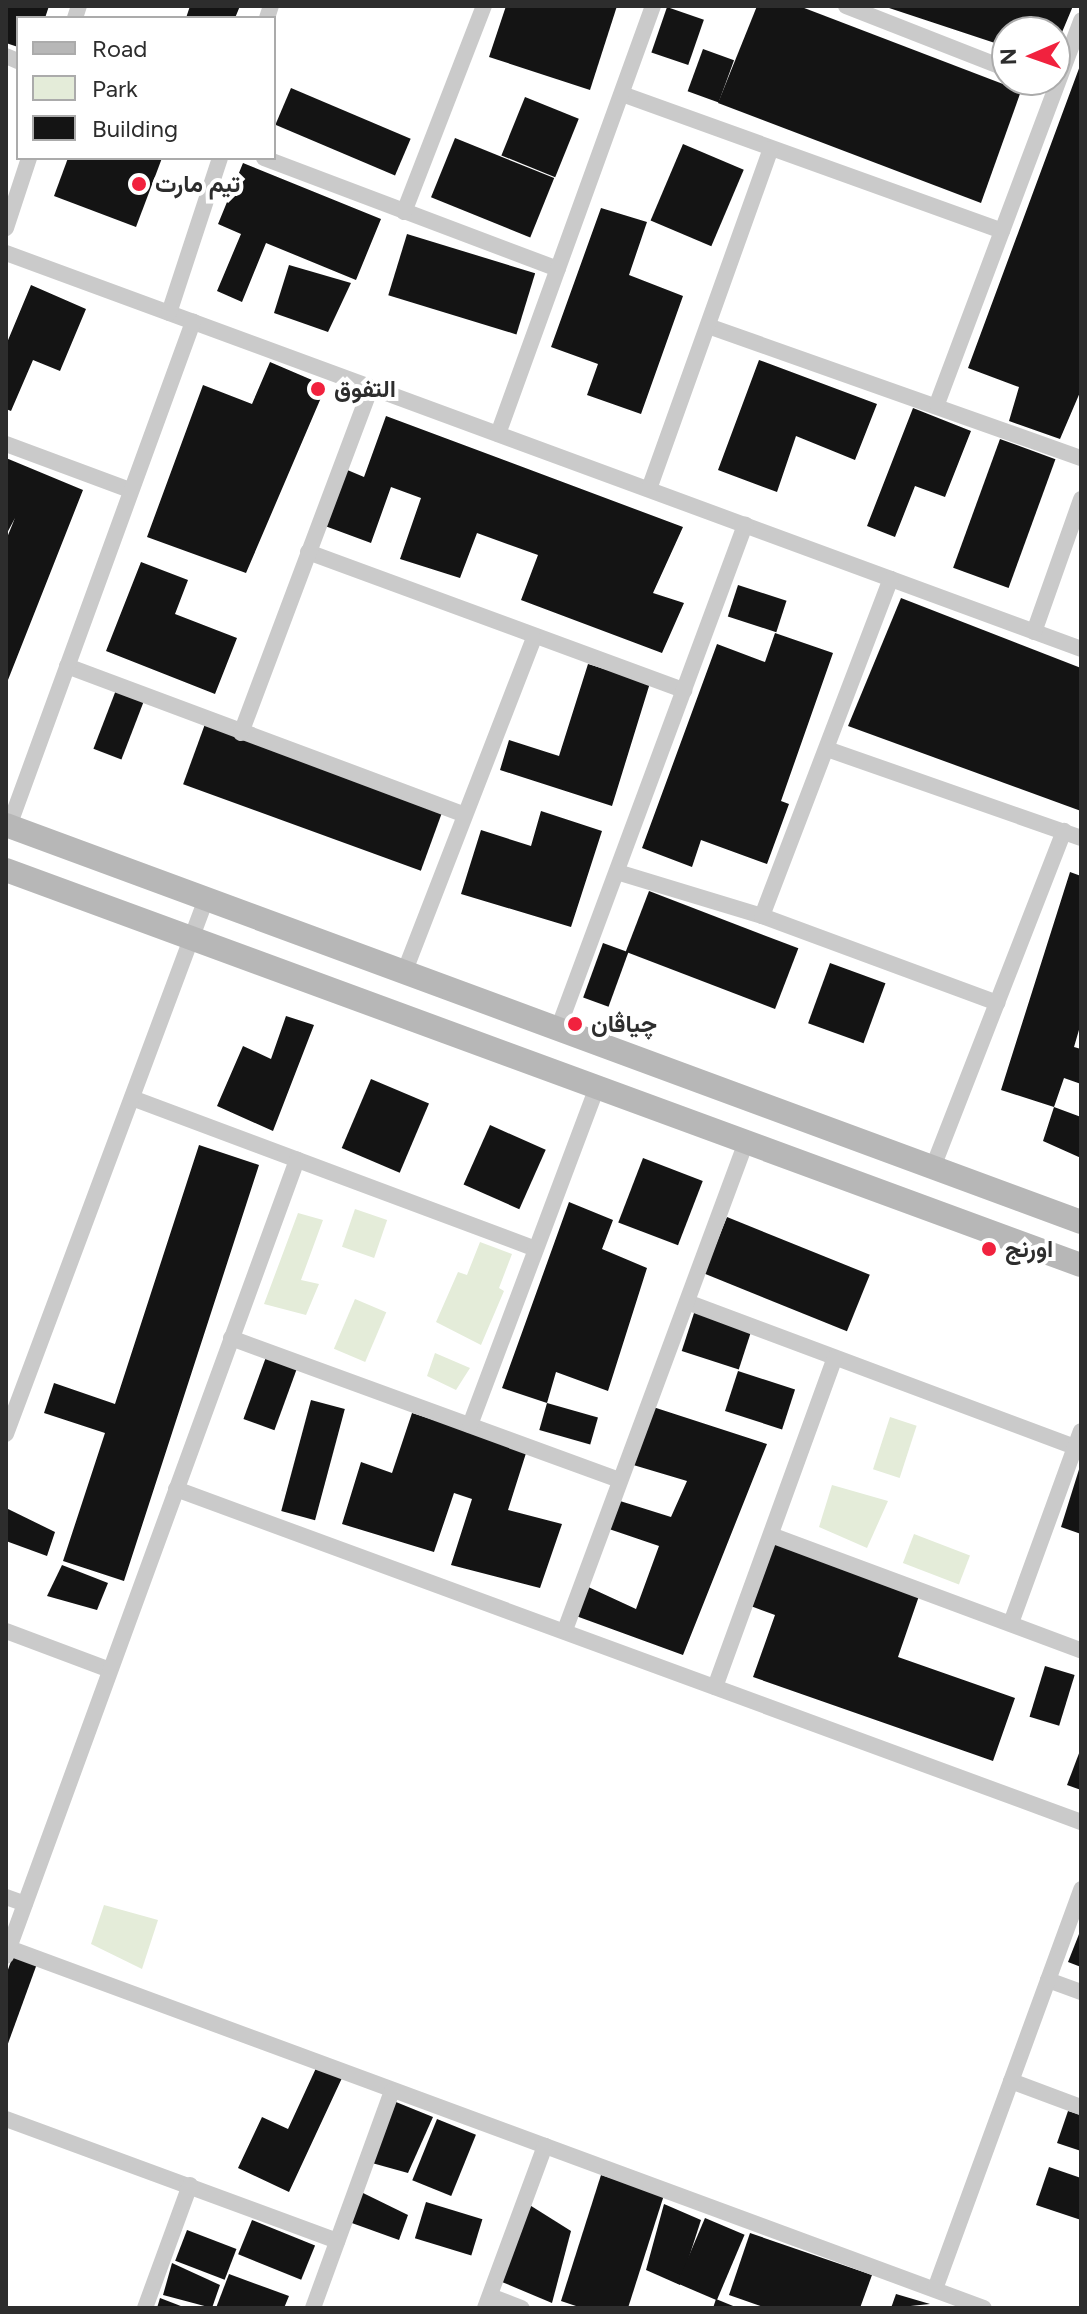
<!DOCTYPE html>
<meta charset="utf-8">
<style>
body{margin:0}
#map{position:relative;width:1087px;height:2314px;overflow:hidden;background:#fff;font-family:Figtree,Vazirmatn,sans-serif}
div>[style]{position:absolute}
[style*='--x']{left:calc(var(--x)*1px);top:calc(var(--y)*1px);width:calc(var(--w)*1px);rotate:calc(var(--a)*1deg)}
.green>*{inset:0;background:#e4ecd9;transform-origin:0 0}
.building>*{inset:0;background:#141414;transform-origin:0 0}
.street>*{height:16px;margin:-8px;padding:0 8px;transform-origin:8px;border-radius:8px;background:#cacaca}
.secondary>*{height:24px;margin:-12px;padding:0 12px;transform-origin:12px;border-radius:12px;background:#b7b7b7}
.dots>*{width:22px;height:22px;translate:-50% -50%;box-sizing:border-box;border:4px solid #fff;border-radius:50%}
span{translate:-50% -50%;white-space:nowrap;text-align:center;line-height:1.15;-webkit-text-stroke:8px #fff;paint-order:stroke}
.poi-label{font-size:24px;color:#2d2d2d;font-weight:700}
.left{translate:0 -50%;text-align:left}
.frame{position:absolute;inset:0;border:8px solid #2d2d2d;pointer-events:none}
.legend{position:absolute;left:16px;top:16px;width:260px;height:144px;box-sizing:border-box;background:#fff;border:2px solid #ababab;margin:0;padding:10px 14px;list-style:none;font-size:24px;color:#2d2d2d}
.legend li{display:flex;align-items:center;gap:16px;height:40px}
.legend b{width:40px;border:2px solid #ababab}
.north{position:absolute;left:991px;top:16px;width:80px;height:80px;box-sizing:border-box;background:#fff;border:2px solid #ababab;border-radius:50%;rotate:268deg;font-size:22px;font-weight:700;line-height:32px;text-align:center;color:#2d2d2d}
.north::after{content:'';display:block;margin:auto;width:28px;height:36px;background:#f1223e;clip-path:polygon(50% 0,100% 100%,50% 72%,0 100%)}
</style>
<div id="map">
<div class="green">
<i style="left:355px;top:1209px;width:34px;height:40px;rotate:19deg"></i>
<i style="clip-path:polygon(298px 1213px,323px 1220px,301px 1280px,319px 1284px,306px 1315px,264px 1304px)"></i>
<i style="clip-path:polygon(480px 1242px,512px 1254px,499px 1288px,504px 1291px,481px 1345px,436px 1322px,458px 1272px,467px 1275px)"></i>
<i style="left:355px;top:1299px;width:34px;height:54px;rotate:23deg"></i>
<i style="clip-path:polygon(435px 1353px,470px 1368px,456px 1390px,427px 1376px)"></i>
<i style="left:890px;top:1417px;width:28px;height:55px;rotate:18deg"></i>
<i style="clip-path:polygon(832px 1485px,888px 1501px,867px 1548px,819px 1527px)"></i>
<i style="left:914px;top:1534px;width:60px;height:31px;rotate:21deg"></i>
<i style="clip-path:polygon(104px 1905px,158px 1920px,142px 1969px,91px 1944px)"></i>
</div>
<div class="building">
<i style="clip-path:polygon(6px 6px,49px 6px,45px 18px,18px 18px,18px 47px,6px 43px)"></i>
<i style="clip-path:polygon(190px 6px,240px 6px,235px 18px,186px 18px)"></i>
<i style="clip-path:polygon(506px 6px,617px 6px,590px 90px,489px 57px)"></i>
<i style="clip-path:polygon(757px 6px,799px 6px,1021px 91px,981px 203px,718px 103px)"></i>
<i style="clip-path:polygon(883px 6px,1073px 6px,1055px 49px,1055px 32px,1007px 32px,1007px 47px)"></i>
<i style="left:667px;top:7px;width:39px;height:48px;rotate:19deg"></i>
<i style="left:703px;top:49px;width:33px;height:45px;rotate:20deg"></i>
<i style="clip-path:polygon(1081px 63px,1081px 390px,1060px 439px,1009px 421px,1019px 387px,968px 368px)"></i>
<i style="left:291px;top:88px;width:130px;height:40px;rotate:23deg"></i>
<i style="left:525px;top:97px;width:58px;height:63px;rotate:22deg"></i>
<i style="left:455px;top:138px;width:107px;height:64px;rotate:22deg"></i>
<i style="left:683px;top:144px;width:66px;height:83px;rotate:23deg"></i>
<i style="clip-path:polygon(68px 158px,162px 158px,136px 227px,54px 196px)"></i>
<i style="clip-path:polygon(243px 163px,381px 219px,356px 280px,266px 243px,242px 302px,217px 291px,241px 234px,218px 224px)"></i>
<i style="clip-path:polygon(601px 208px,647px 222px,629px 275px,683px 296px,641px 414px,587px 395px,598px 364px,551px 347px)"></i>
<i style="left:407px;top:234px;width:134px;height:64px;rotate:17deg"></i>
<i style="clip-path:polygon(289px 265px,351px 283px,328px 332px,274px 313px)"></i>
<i style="clip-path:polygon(31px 285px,86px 309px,60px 371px,33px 360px,11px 411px,6px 409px,6px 345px)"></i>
<i style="clip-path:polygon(759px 360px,877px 404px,855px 460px,796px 436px,777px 492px,718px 470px)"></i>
<i style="clip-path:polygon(270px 362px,326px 386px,246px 573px,147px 537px,203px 385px,252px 404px)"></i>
<i style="clip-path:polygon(913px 408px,971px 431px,945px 497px,915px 486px,895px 537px,867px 526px)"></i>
<i style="clip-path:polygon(386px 416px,683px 527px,653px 593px,684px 603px,662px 653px,521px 600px,538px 555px,477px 533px,460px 578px,400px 559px,421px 498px,391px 487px,371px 543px,325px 526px,345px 469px,364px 477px)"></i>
<i style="left:1000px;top:439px;width:59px;height:137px;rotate:20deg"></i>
<i style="clip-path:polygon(6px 458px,83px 490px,6px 685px,6px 540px,15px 518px,6px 535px)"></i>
<i style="clip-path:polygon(141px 562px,188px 580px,175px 614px,237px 638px,215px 694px,106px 651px)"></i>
<i style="left:738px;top:585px;width:51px;height:33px;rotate:18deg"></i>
<i style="clip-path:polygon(901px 598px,1081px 668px,1081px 811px,848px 726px)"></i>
<i style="clip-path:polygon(775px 633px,833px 653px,781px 801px,789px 804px,767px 864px,701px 840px,692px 867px,642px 848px,717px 644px,765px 662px)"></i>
<i style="clip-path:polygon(588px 664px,650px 683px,612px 806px,500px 770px,509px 740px,559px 756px)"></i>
<i style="left:116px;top:690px;width:30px;height:63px;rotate:21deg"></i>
<i style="left:205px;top:724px;width:253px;height:64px;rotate:20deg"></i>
<i style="clip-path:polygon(541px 811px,602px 831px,571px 927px,461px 894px,481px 830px,531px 846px)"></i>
<i style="clip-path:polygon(1070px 872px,1081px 876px,1081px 1023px,1074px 1047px,1081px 1049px,1081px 1084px,1064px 1078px,1054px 1107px,1081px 1117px,1081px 1158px,1043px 1141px,1054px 1107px,1001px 1090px)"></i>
<i style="left:649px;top:891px;width:160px;height:65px;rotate:21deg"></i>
<i style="left:603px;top:943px;width:27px;height:58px;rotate:20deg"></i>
<i style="left:830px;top:963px;width:59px;height:64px;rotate:20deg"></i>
<i style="clip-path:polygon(286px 1016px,314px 1025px,273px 1131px,217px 1106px,243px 1046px,271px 1059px)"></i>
<i style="left:371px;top:1079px;width:63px;height:75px;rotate:23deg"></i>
<i style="left:490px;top:1125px;width:61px;height:65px;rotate:24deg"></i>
<i style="clip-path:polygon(199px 1145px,259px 1165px,124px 1581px,63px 1561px,105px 1433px,44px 1413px,54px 1383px,115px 1404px)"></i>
<i style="left:643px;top:1158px;width:64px;height:69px;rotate:21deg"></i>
<i style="clip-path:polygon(569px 1202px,613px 1220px,602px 1249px,647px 1268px,608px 1391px,556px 1372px,547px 1403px,502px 1388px)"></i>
<i style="left:727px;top:1217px;width:154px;height:61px;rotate:22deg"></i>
<i style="left:695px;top:1310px;width:60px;height:43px;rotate:18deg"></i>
<i style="left:266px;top:1357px;width:33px;height:66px;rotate:20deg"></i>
<i style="left:738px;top:1371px;width:60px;height:42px;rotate:18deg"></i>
<i style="left:311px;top:1400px;width:35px;height:115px;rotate:15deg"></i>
<i style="left:547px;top:1403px;width:53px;height:28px;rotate:16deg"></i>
<i style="clip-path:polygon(650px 1406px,767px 1444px,683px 1655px,576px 1616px,584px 1585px,636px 1609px,659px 1546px,609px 1529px,620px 1501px,671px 1517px,687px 1481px,630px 1464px)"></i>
<i style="clip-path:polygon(412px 1413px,527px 1450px,508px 1510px,562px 1524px,540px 1588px,451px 1565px,472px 1499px,454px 1493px,434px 1552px,342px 1524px,361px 1462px,392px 1473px)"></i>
<i style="clip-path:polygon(1081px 1463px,1081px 1534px,1061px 1527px)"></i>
<i style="clip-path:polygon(6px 1508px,55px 1532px,47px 1556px,6px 1541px)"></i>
<i style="clip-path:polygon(770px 1541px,920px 1593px,898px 1657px,1015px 1698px,993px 1761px,753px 1677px,775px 1615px,748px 1605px)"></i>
<i style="clip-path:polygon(62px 1565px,108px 1583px,97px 1610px,47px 1596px)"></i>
<i style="left:1045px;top:1666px;width:31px;height:53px;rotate:17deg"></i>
<i style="clip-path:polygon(1081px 1748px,1081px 1790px,1067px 1785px)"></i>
<i style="clip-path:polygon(1081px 1929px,1081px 1967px,1068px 1962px)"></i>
<i style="clip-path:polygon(14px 1953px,38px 1961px,6px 2049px,6px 1975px)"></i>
<i style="clip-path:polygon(317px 2066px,342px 2078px,289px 2192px,238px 2168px,262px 2117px,288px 2129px)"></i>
<i style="clip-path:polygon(391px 2100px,433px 2117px,408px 2173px,372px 2163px)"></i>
<i style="clip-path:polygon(1068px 2111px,1081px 2115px,1081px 2151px,1057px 2143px)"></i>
<i style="left:437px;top:2119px;width:42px;height:66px;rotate:22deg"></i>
<i style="clip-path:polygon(1049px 2167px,1081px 2178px,1081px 2220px,1036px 2205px)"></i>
<i style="clip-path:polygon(601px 2175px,664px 2195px,628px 2308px,582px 2308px,561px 2301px)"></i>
<i style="clip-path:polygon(361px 2192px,408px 2215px,399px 2240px,349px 2222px)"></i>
<i style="left:426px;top:2202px;width:59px;height:38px;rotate:17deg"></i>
<i style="clip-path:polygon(528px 2204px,571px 2231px,552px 2303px,502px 2282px)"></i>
<i style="clip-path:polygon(664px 2204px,701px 2220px,680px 2285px,646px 2270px)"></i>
<i style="left:705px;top:2218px;width:43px;height:71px;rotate:23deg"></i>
<i style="left:252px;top:2220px;width:68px;height:37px;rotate:22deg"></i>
<i style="left:187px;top:2230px;width:53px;height:33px;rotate:21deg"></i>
<i style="clip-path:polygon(750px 2233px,872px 2275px,860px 2308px,766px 2308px,729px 2295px)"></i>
<i style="clip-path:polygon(172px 2263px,220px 2285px,212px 2308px,163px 2295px)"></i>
<i style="clip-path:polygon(229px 2274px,289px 2296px,284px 2308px,216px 2308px)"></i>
<i style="clip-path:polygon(896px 2294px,930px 2304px,891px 2308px)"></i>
<i style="clip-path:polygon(160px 2298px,186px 2308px,157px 2308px)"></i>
<i style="clip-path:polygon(716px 2299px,738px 2308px,713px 2308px)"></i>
</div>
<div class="street">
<i style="--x:846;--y:6;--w:173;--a:21.4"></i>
<i style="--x:75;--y:18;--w:13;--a:-72"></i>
<i style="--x:267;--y:18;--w:13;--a:-72"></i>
<i style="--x:6;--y:56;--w:13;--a:23"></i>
<i style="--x:1035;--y:80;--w:22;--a:22"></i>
<i style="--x:622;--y:94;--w:404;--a:19.8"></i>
<i style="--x:264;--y:158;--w:314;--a:20.7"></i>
<i style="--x:404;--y:212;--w:221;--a:-68.8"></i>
<i style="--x:6;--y:228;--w:74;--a:-71.8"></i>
<i style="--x:6;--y:253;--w:1146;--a:20.22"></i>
<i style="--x:169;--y:313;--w:163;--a:-71.8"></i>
<i style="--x:708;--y:326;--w:396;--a:19.5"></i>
<i style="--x:937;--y:404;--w:410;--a:-69.4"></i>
<i style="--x:498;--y:434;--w:455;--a:-70.1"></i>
<i style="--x:6;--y:444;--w:132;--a:20.4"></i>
<i style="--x:649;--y:489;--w:361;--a:-70.3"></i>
<i style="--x:308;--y:552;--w:401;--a:20.2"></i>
<i style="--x:1034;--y:632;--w:141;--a:-70.5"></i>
<i style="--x:67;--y:666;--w:423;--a:20.5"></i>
<i style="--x:241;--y:733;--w:370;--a:-69.4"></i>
<i style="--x:827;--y:749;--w:269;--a:19.3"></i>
<i style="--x:9;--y:826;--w:537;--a:-69.94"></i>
<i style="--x:617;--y:872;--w:152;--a:16.9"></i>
<i style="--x:762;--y:916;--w:251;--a:20.3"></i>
<i style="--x:762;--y:916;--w:361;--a:-69.1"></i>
<i style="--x:404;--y:973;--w:359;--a:-68.8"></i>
<i style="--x:558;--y:1029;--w:538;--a:-69.64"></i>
<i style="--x:132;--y:1098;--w:431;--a:20.5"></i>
<i style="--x:933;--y:1167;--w:361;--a:-68.7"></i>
<i style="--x:687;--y:1302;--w:414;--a:20.5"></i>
<i style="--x:231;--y:1338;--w:412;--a:20.1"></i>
<i style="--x:470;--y:1425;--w:361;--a:-69.4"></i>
<i style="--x:6;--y:1434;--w:571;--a:-69.5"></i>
<i style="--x:176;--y:1489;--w:964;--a:20.2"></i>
<i style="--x:771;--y:1535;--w:331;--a:20.4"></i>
<i style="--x:1011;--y:1623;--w:204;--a:-70"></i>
<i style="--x:565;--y:1630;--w:520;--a:-69.65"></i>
<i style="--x:6;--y:1631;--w:111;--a:20.6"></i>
<i style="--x:715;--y:1687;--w:350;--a:-70"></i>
<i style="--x:6;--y:1897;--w:20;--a:20"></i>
<i style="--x:9;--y:1948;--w:1039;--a:20.27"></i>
<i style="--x:6;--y:1956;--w:848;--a:-69.92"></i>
<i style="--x:1048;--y:1980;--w:35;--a:20"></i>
<i style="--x:1011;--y:2081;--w:75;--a:20.4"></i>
<i style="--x:6;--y:2119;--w:353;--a:20.2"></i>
<i style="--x:935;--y:2289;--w:426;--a:-69.9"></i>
<i style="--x:490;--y:2296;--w:34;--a:21"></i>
<i style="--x:145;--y:2308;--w:131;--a:-69.9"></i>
<i style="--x:313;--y:2308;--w:231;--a:-70"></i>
<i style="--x:485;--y:2308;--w:173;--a:-69.7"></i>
</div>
<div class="secondary">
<i style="--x:6;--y:825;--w:1146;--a:20.27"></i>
<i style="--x:6;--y:870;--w:1145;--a:20.18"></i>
</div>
<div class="dots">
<i style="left:139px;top:184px;background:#f1223e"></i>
<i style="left:318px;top:389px;background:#f1223e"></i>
<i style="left:575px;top:1024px;background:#f1223e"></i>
<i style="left:989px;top:1249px;background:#f1223e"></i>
</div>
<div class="poi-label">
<span class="left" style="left:155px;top:184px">تيم مارت</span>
<span class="left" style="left:334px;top:389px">التفوق</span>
<span class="left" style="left:591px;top:1024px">چياڤان</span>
<span class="left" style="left:1005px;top:1249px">اورنج</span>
</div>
<div class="frame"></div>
<ul class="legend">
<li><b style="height:10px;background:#b7b7b7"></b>Road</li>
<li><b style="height:22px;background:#e4ecd9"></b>Park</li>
<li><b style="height:22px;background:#141414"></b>Building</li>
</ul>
<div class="north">N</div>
</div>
